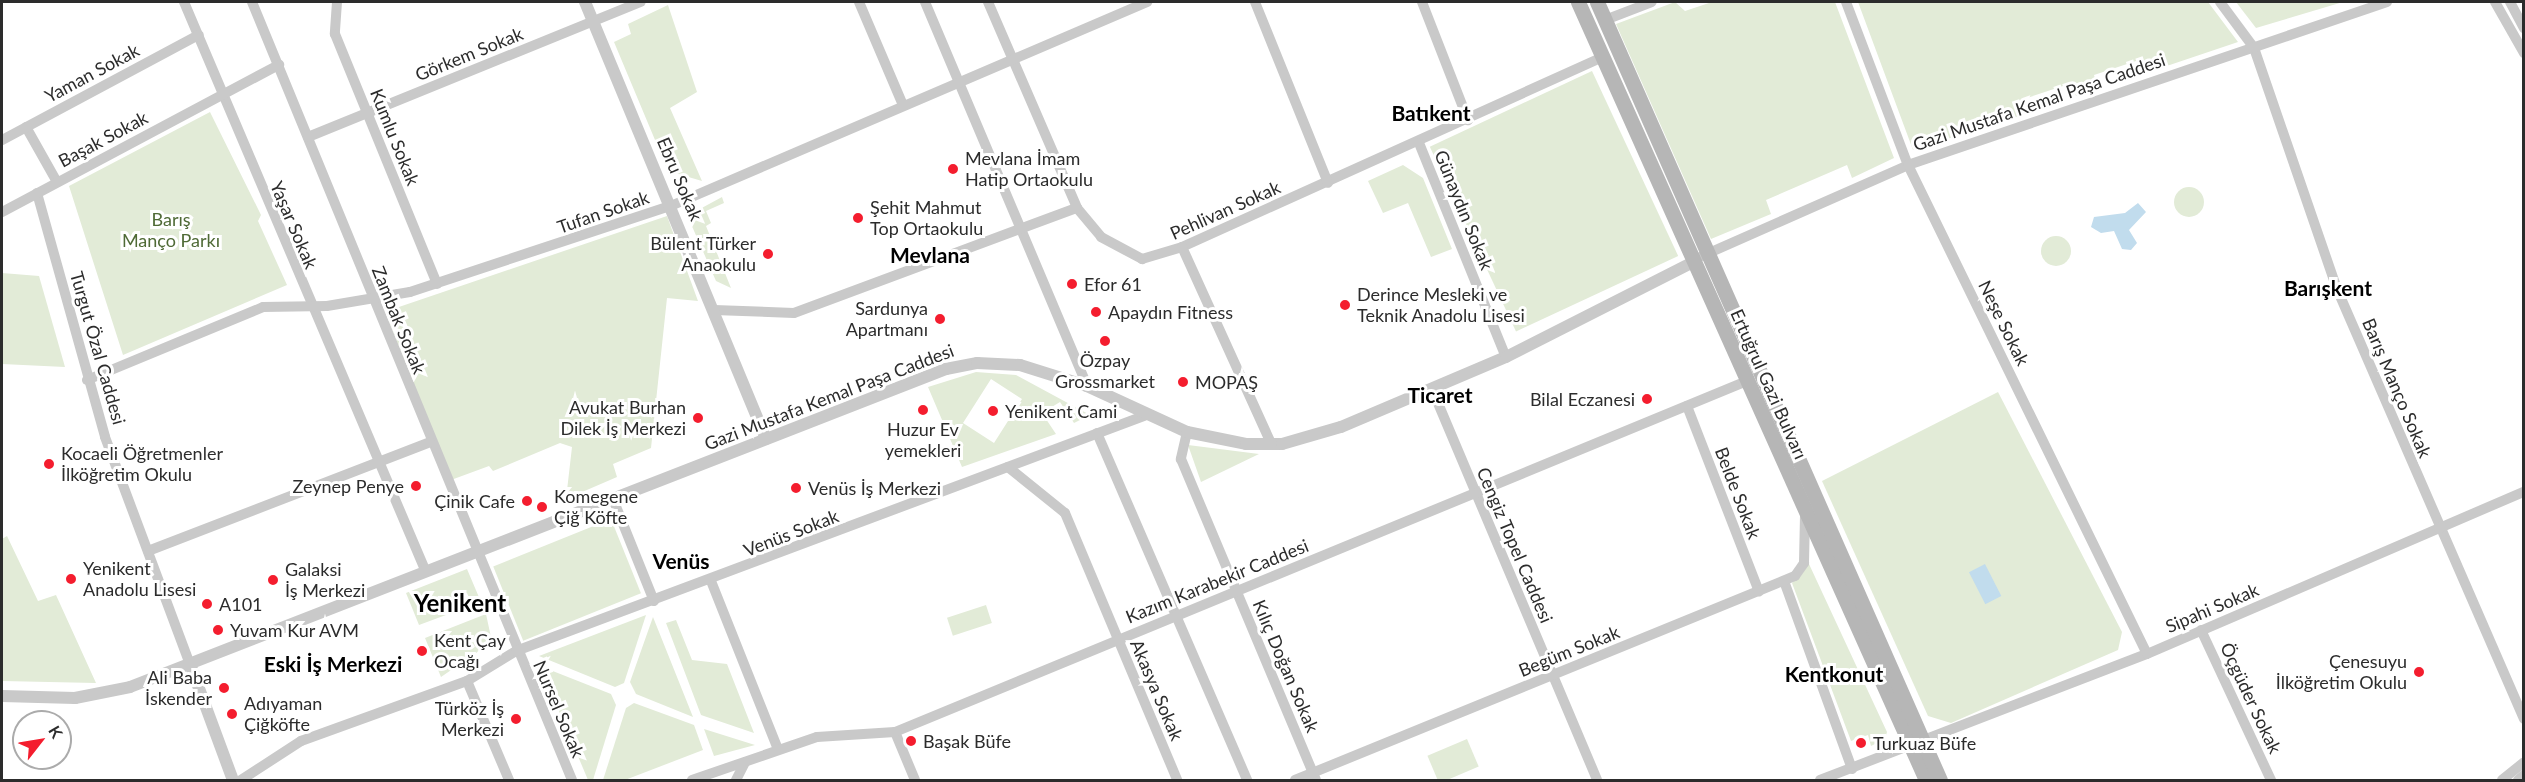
<!DOCTYPE html>
<meta charset="utf-8">
<style>
body{margin:0}
#map{position:relative;width:2525px;height:782px;overflow:hidden;background:#fff;font-family:Lato,sans-serif}
div>[style]{position:absolute}
[style*='--x']{left:calc(var(--x)*1px);top:calc(var(--y)*1px);width:calc(var(--w)*1px);rotate:calc(var(--a)*1deg)}
.green>*{inset:0;background:#e2ebd7;transform-origin:0 0}
.round{border-radius:50%}
.water>*{inset:0;background:#c1dced;transform-origin:0 0}
.minor>*{height:10px;margin:-5px;padding:0 5px;transform-origin:5px;border-radius:5px;background:#c9c9c9}
.tertiary>*{height:12px;margin:-6px;padding:0 6px;transform-origin:6px;border-radius:6px;background:#c9c9c9}
.secondary>*{height:15px;margin:-7.5px;padding:0 7.5px;transform-origin:7.5px;border-radius:7.5px;background:#b6b6b6}
.dots>*{width:16px;height:16px;translate:-50% -50%;box-sizing:border-box;border:3px solid #fff;border-radius:50%}
span{translate:-50% -50%;white-space:nowrap;text-align:center;line-height:1.15;-webkit-text-stroke:6px #fff;paint-order:stroke}
.street-label{font-size:18px;color:#2c2c2c}
.poi-label{font-size:18px;color:#2c2c2c}
.left{translate:0 -50%;text-align:left}
.right{translate:-100% -50%;text-align:right}
.park-label{font-size:18px;color:#4f6a36}
.quarter-label{font-size:21px;color:#000;font-weight:700}
.district-label{font-size:24px;color:#000;font-weight:700}
.frame{position:absolute;inset:0;border:3px solid #2c2c2c;pointer-events:none}
.north{position:absolute;left:12px;top:710px;width:60px;height:60px;box-sizing:border-box;background:#fff;border:2px solid #ababab;border-radius:50%;rotate:59deg;font-size:16px;font-weight:700;line-height:24px;text-align:center;color:#2c2c2c}
.north::after{content:'';display:block;margin:auto;width:21px;height:27px;background:#f41d2e;clip-path:polygon(50% 0,100% 100%,50% 72%,0 100%)}
</style>
<div id="map">
<div class="green">
<i style="clip-path:polygon(1675px 2px,1685px 11px,1712px 2px,1835px 2px,1894px 158px,1852px 178px,1847px 165px,1766px 200px,1771px 214px,1711px 239px,1616px 24px)"></i>
<i style="clip-path:polygon(1858px 2px,2208px 2px,2238px 42px,2143px 74px,2139px 60px,2094px 75px,2098px 89px,2076px 96px,2072px 83px,2015px 102px,2019px 116px,1913px 150px)"></i>
<i style="clip-path:polygon(2236px 2px,2343px 2px,2256px 28px)"></i>
<i style="clip-path:polygon(668px 5px,697px 92px,670px 108px,702px 181px,668px 171px,614px 42px,631px 34px,628px 24px)"></i>
<i style="left:1592px;top:71px;width:204px;height:179px;rotate:65deg"></i>
<i style="clip-path:polygon(210px 112px,261px 215px,258px 221px,287px 285px,123px 355px,69px 186px)"></i>
<i style="clip-path:polygon(1403px 165px,1423px 178px,1452px 249px,1431px 257px,1408px 203px,1383px 213px,1368px 181px)"></i>
<i class="round" style="left:2174px;top:187px;width:30px;height:30px"></i>
<i style="clip-path:polygon(722px 197px,724px 203px,706px 211px,711px 223px,706px 226px,731px 288px,716px 281px,691px 224px,698px 210px)"></i>
<i style="clip-path:polygon(667px 216px,698px 301px,667px 298px,651px 448px,613px 464px,617px 477px,566px 499px,572px 447px,560px 443px,493px 471px,489px 466px,451px 480px,388px 319px,393px 309px)"></i>
<i class="round" style="left:2041px;top:236px;width:30px;height:30px"></i>
<i style="clip-path:polygon(2px 273px,39px 276px,65px 367px,2px 364px)"></i>
<i style="clip-path:polygon(evenodd,976px 372px,1016px 375px,1090px 415px,1074px 423px,1060px 402px,1042px 413px,1056px 434px,962px 467px,928px 387px,976px 372px,991px 379px,1022px 399px,994px 443px,963px 423px,991px 379px)"></i>
<i style="clip-path:polygon(1998px 392px,2122px 632px,2118px 650px,1951px 723px,1928px 716px,1822px 481px)"></i>
<i style="clip-path:polygon(1188px 445px,1259px 454px,1201px 482px)"></i>
<i style="left:611px;top:519px;width:80px;height:127px;rotate:68deg"></i>
<i style="clip-path:polygon(7px 536px,38px 601px,56px 595px,96px 683px,2px 681px,2px 539px)"></i>
<i style="clip-path:polygon(1809px 564px,1887px 732px,1885px 739px,1871px 746px,1868px 735px,1851px 741px,1792px 583px)"></i>
<i style="clip-path:polygon(467px 569px,481px 602px,472px 605px,467px 593px,450px 600px,454px 612px,419px 625px,406px 593px)"></i>
<i style="left:986px;top:605px;width:19px;height:41px;rotate:72deg"></i>
<i style="clip-path:polygon(486px 614px,492px 642px,441px 677px,425px 638px)"></i>
<i style="clip-path:polygon(646px 615px,624px 683px,615px 687px,539px 656px)"></i>
<i style="clip-path:polygon(653px 617px,693px 717px,636px 694px,630px 682px)"></i>
<i style="clip-path:polygon(676px 620px,692px 660px,727px 664px,754px 733px,701px 715px,666px 623px)"></i>
<i style="clip-path:polygon(540px 666px,611px 694px,616px 705px,593px 780px,588px 780px)"></i>
<i style="clip-path:polygon(634px 703px,694px 725px,703px 750px,625px 780px,603px 780px,626px 708px)"></i>
<i style="clip-path:polygon(704px 729px,755px 745px,714px 756px)"></i>
<i style="left:1467px;top:739px;width:30px;height:43px;rotate:67deg"></i>
</div>
<div class="water">
<i style="clip-path:polygon(2138px 203px,2146px 212px,2129px 230px,2137px 243px,2131px 250px,2122px 249px,2114px 231px,2101px 233px,2091px 227px,2094px 217px,2125px 213px)"></i>
<i style="left:1985px;top:564px;width:36px;height:18px;rotate:63deg"></i>
</div>
<div class="minor">
<i style="--x:184;--y:2;--w:619;--a:67"></i>
<i style="--x:252;--y:2;--w:841;--a:67.64"></i>
<i style="--x:337;--y:2;--w:32;--a:94"></i>
<i style="--x:335;--y:34;--w:270;--a:67.8"></i>
<i style="--x:859;--y:2;--w:112;--a:66.9"></i>
<i style="--x:925;--y:2;--w:417;--a:67.1"></i>
<i style="--x:988;--y:2;--w:224;--a:66.6"></i>
<i style="--x:1077;--y:208;--w:38;--a:50"></i>
<i style="--x:1101;--y:237;--w:47;--a:28.2"></i>
<i style="--x:1142;--y:259;--w:42;--a:-16.7"></i>
<i style="--x:1182;--y:247;--w:461;--a:-24.3"></i>
<i style="--x:1255;--y:2;--w:195;--a:68"></i>
<i style="--x:1422;--y:2;--w:127;--a:68.7"></i>
<i style="--x:1846;--y:2;--w:174;--a:69.2"></i>
<i style="--x:1908;--y:165;--w:544;--a:63.95"></i>
<i style="--x:2220;--y:2;--w:57;--a:53.5"></i>
<i style="--x:2254;--y:48;--w:255;--a:71"></i>
<i style="--x:2337;--y:289;--w:469;--a:66.5"></i>
<i style="--x:2495;--y:2;--w:59;--a:60.4"></i>
<i style="--x:2510;--y:2;--w:30;--a:62"></i>
<i style="--x:1605;--y:20;--w:50;--a:-21"></i>
<i style="--x:26;--y:127;--w:63;--a:60.6"></i>
<i style="--x:308;--y:137;--w:359;--a:-22.1"></i>
<i style="--x:2;--y:140;--w:223;--a:-28.1"></i>
<i style="--x:1419;--y:143;--w:231;--a:67.9"></i>
<i style="--x:37;--y:193;--w:253;--a:74.4"></i>
<i style="--x:105;--y:437;--w:242;--a:69.5"></i>
<i style="--x:2;--y:212;--w:314;--a:-28"></i>
<i style="--x:1182;--y:247;--w:217;--a:65.6"></i>
<i style="--x:1702;--y:256;--w:225;--a:-23.8"></i>
<i style="--x:1908;--y:165;--w:506;--a:-18.79"></i>
<i style="--x:714;--y:310;--w:80;--a:2.1"></i>
<i style="--x:794;--y:313;--w:302;--a:-20.4"></i>
<i style="--x:87;--y:380;--w:191;--a:-22.5"></i>
<i style="--x:263;--y:307;--w:64;--a:-0.9"></i>
<i style="--x:327;--y:306;--w:84;--a:-9.6"></i>
<i style="--x:410;--y:292;--w:277;--a:-18.3"></i>
<i style="--x:673;--y:205;--w:516;--a:-23.18"></i>
<i style="--x:1432;--y:389;--w:424;--a:67.1"></i>
<i style="--x:1687;--y:406;--w:199;--a:68.8"></i>
<i style="--x:1187;--y:432;--w:28;--a:103"></i>
<i style="--x:1181;--y:459;--w:348;--a:67.2"></i>
<i style="--x:1097;--y:433;--w:378;--a:66.6"></i>
<i style="--x:1008;--y:467;--w:73;--a:38.9"></i>
<i style="--x:1065;--y:513;--w:290;--a:67.2"></i>
<i style="--x:613;--y:499;--w:110;--a:68.1"></i>
<i style="--x:148;--y:551;--w:302;--a:-21.1"></i>
<i style="--x:711;--y:581;--w:181;--a:68.3"></i>
<i style="--x:1784;--y:581;--w:200;--a:70.1"></i>
<i style="--x:2201;--y:630;--w:166;--a:65"></i>
<i style="--x:467;--y:681;--w:108;--a:67"></i>
<i style="--x:895;--y:732;--w:52;--a:67.4"></i>
<i style="--x:241;--y:780;--w:72;--a:-33"></i>
<i style="--x:301;--y:741;--w:177;--a:-19.9"></i>
<i style="--x:467;--y:681;--w:57;--a:-31.5"></i>
<i style="--x:516;--y:651;--w:671;--a:-20.52"></i>
<i style="--x:692;--y:780;--w:132;--a:-19"></i>
<i style="--x:817;--y:737;--w:78;--a:-3.7"></i>
<i style="--x:895;--y:732;--w:921;--a:-22.39"></i>
<i style="--x:736;--y:780;--w:20;--a:-63"></i>
<i style="--x:1295;--y:780;--w:540;--a:-22.2"></i>
<i style="--x:1795;--y:576;--w:16;--a:-55"></i>
<i style="--x:1804;--y:563;--w:46;--a:-88.8"></i>
<i style="--x:1820;--y:780;--w:350;--a:-21.1"></i>
<i style="--x:2147;--y:654;--w:410;--a:-23.3"></i>
<i style="--x:2502;--y:780;--w:28;--a:-39"></i>
<i style="--x:2518;--y:780;--w:8;--a:-40"></i>
</div>
<div class="tertiary">
<i style="--x:585;--y:2;--w:473;--a:67.5"></i>
<i style="--x:190;--y:664;--w:124;--a:69.7"></i>
<i style="--x:2;--y:696;--w:73;--a:1.6"></i>
<i style="--x:75;--y:698;--w:56;--a:-11.3"></i>
<i style="--x:130;--y:687;--w:876;--a:-21.29"></i>
<i style="--x:946;--y:369;--w:32;--a:-11"></i>
<i style="--x:977;--y:363;--w:43;--a:2.7"></i>
<i style="--x:1020;--y:365;--w:70;--a:17.4"></i>
<i style="--x:1087;--y:386;--w:110;--a:24.7"></i>
<i style="--x:1187;--y:432;--w:60;--a:11.5"></i>
<i style="--x:1246;--y:444;--w:36;--a:0"></i>
<i style="--x:1282;--y:444;--w:61;--a:-16.1"></i>
<i style="--x:1341;--y:427;--w:179;--a:-23"></i>
<i style="--x:1506;--y:357;--w:210;--a:-26.9"></i>
</div>
<div class="secondary">
<i style="--x:1578;--y:2;--w:852;--a:65.9"></i>
<i style="--x:1597;--y:2;--w:850;--a:66.21"></i>
</div>
<div class="dots">
<i style="left:953px;top:169px;background:#f41d2e"></i>
<i style="left:858px;top:218px;background:#f41d2e"></i>
<i style="left:768px;top:254px;background:#f41d2e"></i>
<i style="left:1072px;top:284px;background:#f41d2e"></i>
<i style="left:1345px;top:305px;background:#f41d2e"></i>
<i style="left:1096px;top:312px;background:#f41d2e"></i>
<i style="left:940px;top:319px;background:#f41d2e"></i>
<i style="left:1105px;top:341px;background:#f41d2e"></i>
<i style="left:1183px;top:382px;background:#f41d2e"></i>
<i style="left:1647px;top:399px;background:#f41d2e"></i>
<i style="left:923px;top:410px;background:#f41d2e"></i>
<i style="left:993px;top:411px;background:#f41d2e"></i>
<i style="left:698px;top:418px;background:#f41d2e"></i>
<i style="left:49px;top:464px;background:#f41d2e"></i>
<i style="left:416px;top:486px;background:#f41d2e"></i>
<i style="left:796px;top:488px;background:#f41d2e"></i>
<i style="left:527px;top:501px;background:#f41d2e"></i>
<i style="left:542px;top:507px;background:#f41d2e"></i>
<i style="left:71px;top:579px;background:#f41d2e"></i>
<i style="left:273px;top:580px;background:#f41d2e"></i>
<i style="left:207px;top:604px;background:#f41d2e"></i>
<i style="left:218px;top:630px;background:#f41d2e"></i>
<i style="left:422px;top:651px;background:#f41d2e"></i>
<i style="left:2419px;top:672px;background:#f41d2e"></i>
<i style="left:224px;top:688px;background:#f41d2e"></i>
<i style="left:232px;top:714px;background:#f41d2e"></i>
<i style="left:516px;top:719px;background:#f41d2e"></i>
<i style="left:911px;top:741px;background:#f41d2e"></i>
<i style="left:1861px;top:743px;background:#f41d2e"></i>
</div>
<div class="street-label">
<span style="left:469px;top:54px;rotate:-22deg">Görkem Sokak</span>
<span style="left:92px;top:73px;rotate:-28deg">Yaman Sokak</span>
<span style="left:2039px;top:102px;rotate:-19deg">Gazi Mustafa Kemal Paşa Caddesi</span>
<span style="left:395px;top:137px;rotate:68deg">Kumlu Sokak</span>
<span style="left:103px;top:139px;rotate:-28deg">Başak Sokak</span>
<span style="left:680px;top:179px;rotate:67deg">Ebru Sokak</span>
<span style="left:1225px;top:210px;rotate:-24deg">Pehlivan Sokak</span>
<span style="left:1464px;top:210px;rotate:68deg">Günaydın Sokak</span>
<span style="left:603px;top:212px;rotate:-19deg">Tufan Sokak</span>
<span style="left:294px;top:225px;rotate:67deg">Yaşar Sokak</span>
<span style="left:399px;top:320px;rotate:68deg">Zambak Sokak</span>
<span style="left:2004px;top:323px;rotate:64deg">Neşe Sokak</span>
<span style="left:98px;top:348px;rotate:74deg">Turgut Özal Caddesi</span>
<span style="left:1769px;top:384px;rotate:66deg">Ertuğrul Gazi Bulvarı</span>
<span style="left:2397px;top:388px;rotate:67deg">Barış Manço Sokak</span>
<span style="left:829px;top:397px;rotate:-21deg">Gazi Mustafa Kemal Paşa Caddesi</span>
<span style="left:1738px;top:493px;rotate:69deg">Belde Sokak</span>
<span style="left:791px;top:533px;rotate:-21deg">Venüs Sokak</span>
<span style="left:1515px;top:545px;rotate:67deg">Cengiz Topel Caddesi</span>
<span style="left:1217px;top:581px;rotate:-22deg">Kazım Karabekir Caddesi</span>
<span style="left:2212px;top:608px;rotate:-23deg">Sipahi Sokak</span>
<span style="left:1569px;top:651px;rotate:-22deg">Begüm Sokak</span>
<span style="left:1286px;top:666px;rotate:67deg">Kılıç Doğan Sokak</span>
<span style="left:1157px;top:690px;rotate:67deg">Akasya Sokak</span>
<span style="left:2251px;top:698px;rotate:65deg">Öçgüder Sokak</span>
<span style="left:559px;top:709px;rotate:67deg">Nursel Sokak</span>
</div>
<div class="poi-label">
<span class="left" style="left:965px;top:169px">Mevlana İmam<br>Hatip Ortaokulu</span>
<span class="left" style="left:870px;top:218px">Şehit Mahmut<br>Top Ortaokulu</span>
<span class="right" style="left:756px;top:254px">Bülent Türker<br>Anaokulu</span>
<span class="left" style="left:1084px;top:284px">Efor 61</span>
<span class="left" style="left:1357px;top:305px">Derince Mesleki ve<br>Teknik Anadolu Lisesi</span>
<span class="right" style="left:928px;top:319px">Sardunya<br>Apartmanı</span>
<span class="left" style="left:1108px;top:312px">Apaydın Fitness</span>
<span style="left:1105px;top:371px">Özpay<br>Grossmarket</span>
<span class="left" style="left:1195px;top:382px">MOPAŞ</span>
<span class="right" style="left:1635px;top:399px">Bilal Eczanesi</span>
<span class="right" style="left:686px;top:418px">Avukat Burhan<br>Dilek İş Merkezi</span>
<span class="left" style="left:1005px;top:411px">Yenikent Cami</span>
<span style="left:923px;top:440px">Huzur Ev<br>yemekleri</span>
<span class="left" style="left:61px;top:464px">Kocaeli Öğretmenler<br>İlköğretim Okulu</span>
<span class="right" style="left:404px;top:486px">Zeynep Penye</span>
<span class="left" style="left:808px;top:488px">Venüs İş Merkezi</span>
<span class="left" style="left:554px;top:507px">Komegene<br>Çiğ Köfte</span>
<span class="right" style="left:515px;top:501px">Çinik Cafe</span>
<span class="left" style="left:83px;top:579px">Yenikent<br>Anadolu Lisesi</span>
<span class="left" style="left:285px;top:580px">Galaksi<br>İş Merkezi</span>
<span class="left" style="left:219px;top:604px">A101</span>
<span class="left" style="left:230px;top:630px">Yuvam Kur AVM</span>
<span class="left" style="left:434px;top:651px">Kent Çay<br>Ocağı</span>
<span class="right" style="left:2407px;top:672px">Çenesuyu<br>İlköğretim Okulu</span>
<span class="right" style="left:212px;top:688px">Ali Baba<br>İskender</span>
<span class="left" style="left:244px;top:714px">Adıyaman<br>Çiğköfte</span>
<span class="right" style="left:504px;top:719px">Türköz İş<br>Merkezi</span>
<span class="left" style="left:923px;top:741px">Başak Büfe</span>
<span class="left" style="left:1873px;top:743px">Turkuaz Büfe</span>
</div>
<div class="park-label">
<span style="left:171px;top:230px">Barış<br>Manço Parkı</span>
</div>
<div class="quarter-label">
<span style="left:1431px;top:113px">Batıkent</span>
<span style="left:930px;top:255px">Mevlana</span>
<span style="left:2328px;top:288px">Barışkent</span>
<span style="left:1440px;top:395px">Ticaret</span>
<span style="left:681px;top:561px">Venüs</span>
<span style="left:333px;top:664px">Eski İş Merkezi</span>
<span style="left:1834px;top:674px">Kentkonut</span>
</div>
<div class="district-label">
<span style="left:460px;top:603px">Yenikent</span>
</div>
<div class="frame"></div>
<div class="north">K</div>
</div>
